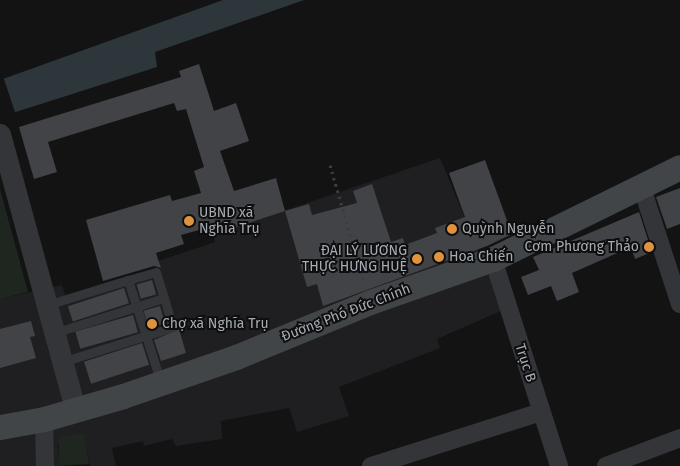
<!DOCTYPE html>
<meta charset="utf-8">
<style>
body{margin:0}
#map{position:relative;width:680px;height:466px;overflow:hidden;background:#131314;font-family:"Fira Sans",sans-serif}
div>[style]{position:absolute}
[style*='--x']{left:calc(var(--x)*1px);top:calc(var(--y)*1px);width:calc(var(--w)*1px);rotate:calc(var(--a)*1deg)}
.built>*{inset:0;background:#1f1f21}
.green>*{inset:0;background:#1f261f}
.water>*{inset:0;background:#2d373b}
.pier>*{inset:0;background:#131314}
.building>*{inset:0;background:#424347;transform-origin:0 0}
.path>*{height:3px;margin-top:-1.5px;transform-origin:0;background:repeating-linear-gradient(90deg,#3a3c40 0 2.5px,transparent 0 6.5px)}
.service>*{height:9px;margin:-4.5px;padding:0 4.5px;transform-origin:4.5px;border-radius:4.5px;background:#343539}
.minor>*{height:18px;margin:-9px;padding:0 9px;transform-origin:9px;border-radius:9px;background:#343539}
.tertiary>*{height:21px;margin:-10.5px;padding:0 10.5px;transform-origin:10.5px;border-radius:10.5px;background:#343539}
.secondary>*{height:25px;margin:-12.5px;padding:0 12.5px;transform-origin:12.5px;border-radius:12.5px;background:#424548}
.dots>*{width:14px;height:14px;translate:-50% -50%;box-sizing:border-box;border:2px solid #0e0e0f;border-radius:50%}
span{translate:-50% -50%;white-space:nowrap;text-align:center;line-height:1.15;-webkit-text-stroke:4px #0e0e0f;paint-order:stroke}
.poi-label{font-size:14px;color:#a6acb3}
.left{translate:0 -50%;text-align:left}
.right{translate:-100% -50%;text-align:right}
.street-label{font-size:14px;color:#a6acb3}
</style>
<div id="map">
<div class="built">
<i style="clip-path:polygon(440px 158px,503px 310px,437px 339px,440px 348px,339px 387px,349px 416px,297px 432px,289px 408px,221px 421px,222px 439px,176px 446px,172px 439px,144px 446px,143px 441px,112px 448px,116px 466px,90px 466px,83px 433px,58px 445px,58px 466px,0 466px,0 299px,62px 285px,66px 297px,161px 269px,158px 261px,215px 242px,213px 235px)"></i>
</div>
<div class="green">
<i style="clip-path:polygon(0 189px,28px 292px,0 299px)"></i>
<i style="clip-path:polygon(84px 433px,89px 464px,58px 466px,59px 440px,62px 437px)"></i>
</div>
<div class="water">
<i style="clip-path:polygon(223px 0,304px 0,155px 52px,157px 67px,0 117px,0 80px)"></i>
</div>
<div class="pier">
<i style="clip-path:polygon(3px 76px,16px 115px,0 120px,0 77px)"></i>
</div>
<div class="building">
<i style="clip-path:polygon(199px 64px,214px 111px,236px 103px,249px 141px,220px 151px,234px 191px,276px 178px,285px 211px,309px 204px,312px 215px,357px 203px,353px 191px,372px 184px,391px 242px,403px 238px,405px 245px,437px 233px,435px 228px,465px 217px,449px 173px,485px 160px,512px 234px,487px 246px,323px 306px,317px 284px,307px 287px,285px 211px,213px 235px,210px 227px,181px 235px,184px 244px,156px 253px,161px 268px,154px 266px,103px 281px,86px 220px,170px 195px,172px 201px,201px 193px,194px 171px,204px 167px,186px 109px,177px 111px,174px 103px,48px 142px,57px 172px,34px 179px,19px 127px,181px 77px,179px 71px)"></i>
<i style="clip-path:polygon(680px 188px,680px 224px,667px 229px,656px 197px)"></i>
<i style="clip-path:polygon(639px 212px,652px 252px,635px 259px,631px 247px,572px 273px,579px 292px,557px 301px,551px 286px,528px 295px,521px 277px,539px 270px,533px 257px)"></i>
<i style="left:152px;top:280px;width:15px;height:16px;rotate:74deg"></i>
<i style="left:124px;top:288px;width:16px;height:59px;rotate:72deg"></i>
<i style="left:160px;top:306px;width:18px;height:17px;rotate:74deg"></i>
<i style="left:133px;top:315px;width:18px;height:60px;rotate:74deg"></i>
<i style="clip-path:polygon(31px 321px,35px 336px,30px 337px,36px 358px,0 368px,0 329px)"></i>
<i style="clip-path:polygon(179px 329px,186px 353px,161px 361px,154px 340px)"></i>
<i style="left:142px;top:343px;width:23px;height:61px;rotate:72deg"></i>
</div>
<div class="path">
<i style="--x:330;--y:165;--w:122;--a:73.8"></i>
</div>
<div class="service">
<i style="--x:128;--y:280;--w:29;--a:-16"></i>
<i style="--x:156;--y:272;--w:27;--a:73"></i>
<i style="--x:47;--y:305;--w:85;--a:-17.2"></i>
<i style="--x:128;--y:280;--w:108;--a:72.2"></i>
<i style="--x:54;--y:333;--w:115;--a:-17.7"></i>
<i style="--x:164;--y:298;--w:30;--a:73"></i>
<i style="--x:173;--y:327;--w:116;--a:162.5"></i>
</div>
<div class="minor">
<i style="--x:642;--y:188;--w:122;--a:71.9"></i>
<i style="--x:493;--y:259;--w:217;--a:72.3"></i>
<i style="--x:44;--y:419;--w:47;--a:88.8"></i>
<i style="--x:371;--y:466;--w:178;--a:-17.6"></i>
<i style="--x:606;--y:466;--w:79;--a:-20.7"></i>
</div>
<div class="tertiary">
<i style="--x:0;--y:134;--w:285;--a:74.7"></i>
</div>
<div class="secondary">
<i style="--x:0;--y:427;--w:45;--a:-10.3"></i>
<i style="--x:44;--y:419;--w:82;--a:-16.2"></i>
<i style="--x:123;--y:396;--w:120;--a:-19"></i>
<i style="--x:236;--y:357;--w:145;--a:-22.3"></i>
<i style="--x:370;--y:302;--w:130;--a:-19.3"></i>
<i style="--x:493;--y:259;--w:208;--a:-26.2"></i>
</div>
<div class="dots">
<i style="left:189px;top:221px;background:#df933f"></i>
<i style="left:452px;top:229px;background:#df933f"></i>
<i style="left:649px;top:247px;background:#df933f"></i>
<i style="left:439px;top:257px;background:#df933f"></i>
<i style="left:417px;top:259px;background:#df933f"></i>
<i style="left:152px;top:324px;background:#df933f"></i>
</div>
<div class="poi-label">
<span class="left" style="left:199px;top:221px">UBND xã<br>Nghĩa Trụ</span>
<span class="left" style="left:462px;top:229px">Quỳnh Nguyễn</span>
<span class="right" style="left:639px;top:247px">Cơm Phương Thảo</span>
<span class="right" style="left:407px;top:259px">ĐẠI LÝ LƯƠNG<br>THỰC HƯNG HUỆ</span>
<span class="left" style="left:449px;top:257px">Hoa Chiến</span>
<span class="left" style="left:162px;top:324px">Chợ xã Nghĩa Trụ</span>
</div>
<div class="street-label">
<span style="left:346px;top:313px;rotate:-21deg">Đường Phó Đức Chính</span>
<span style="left:525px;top:363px;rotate:72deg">Trục B</span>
</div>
</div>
